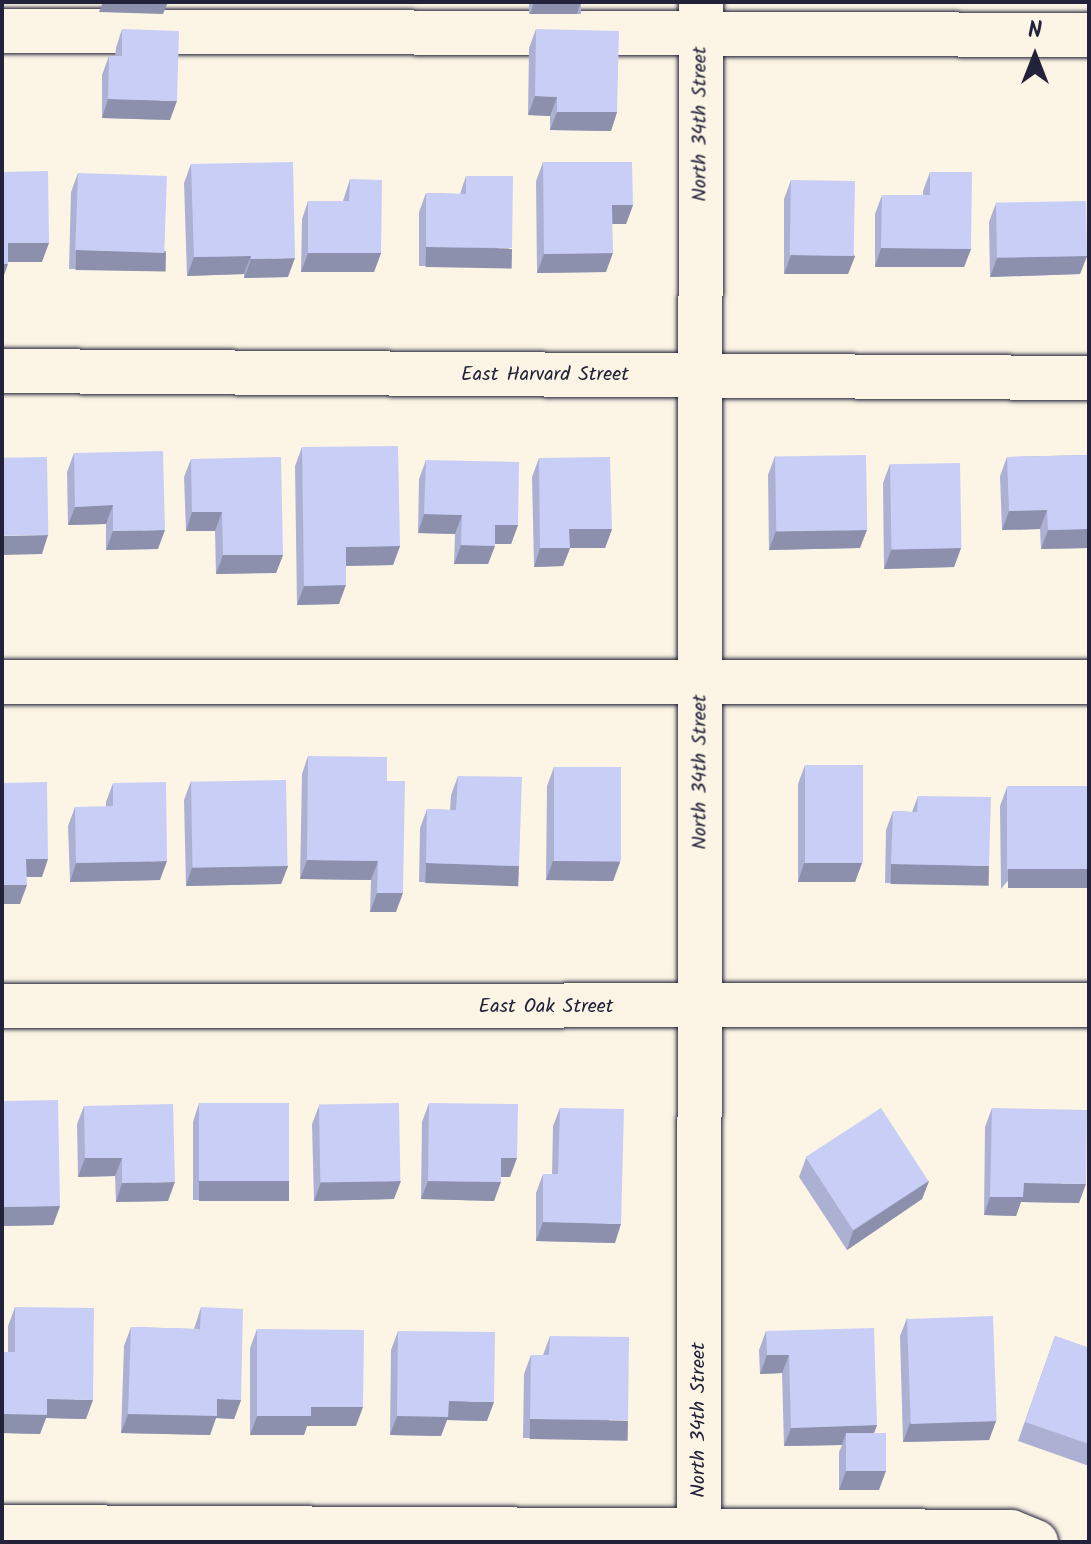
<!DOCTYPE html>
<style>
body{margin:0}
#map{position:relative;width:1091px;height:1544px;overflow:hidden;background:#fcf5e5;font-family:Kalam,sans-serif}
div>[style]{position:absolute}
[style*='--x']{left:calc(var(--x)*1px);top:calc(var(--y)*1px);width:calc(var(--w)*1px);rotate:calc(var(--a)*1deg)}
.roads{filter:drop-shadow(0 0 2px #22223b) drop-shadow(0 0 2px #22223b)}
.minor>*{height:44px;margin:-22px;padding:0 22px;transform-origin:22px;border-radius:22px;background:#fcf5e5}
.wall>*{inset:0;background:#acb1d4;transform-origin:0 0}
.shaded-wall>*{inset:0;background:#8c90ac;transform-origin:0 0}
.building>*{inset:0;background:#c8cef6;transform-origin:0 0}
span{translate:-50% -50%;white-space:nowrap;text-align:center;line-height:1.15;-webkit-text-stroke:6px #fcf5e5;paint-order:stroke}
.street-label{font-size:20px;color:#22223b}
.frame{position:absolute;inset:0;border:4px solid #22223b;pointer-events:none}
.north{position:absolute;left:995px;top:16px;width:80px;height:80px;-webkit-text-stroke:6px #fcf5e5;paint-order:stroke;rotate:0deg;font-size:22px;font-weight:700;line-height:32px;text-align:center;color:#22223b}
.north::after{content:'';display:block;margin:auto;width:28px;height:36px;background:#22223b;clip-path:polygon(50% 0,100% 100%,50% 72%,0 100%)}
</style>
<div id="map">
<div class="roads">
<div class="minor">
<i style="--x:2;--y:31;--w:1087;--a:0.21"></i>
<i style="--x:2;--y:371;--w:1087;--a:0.37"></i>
<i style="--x:2;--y:682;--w:1087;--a:0"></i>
<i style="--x:2;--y:1006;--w:1087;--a:-0.05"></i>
<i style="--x:2;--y:1527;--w:1009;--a:0.28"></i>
<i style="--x:1011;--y:1532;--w:27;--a:22"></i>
<i style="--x:699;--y:1542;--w:1540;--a:-89.93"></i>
</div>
</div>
<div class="wall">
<i style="left:529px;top:2px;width:52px;height:12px"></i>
<i style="clip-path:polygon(122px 29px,170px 120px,102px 118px,102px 75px,109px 56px,115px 56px,116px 48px)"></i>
<i style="clip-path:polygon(536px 29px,617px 112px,611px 131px,550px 130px,550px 116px,528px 115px,529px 48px)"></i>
<i style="clip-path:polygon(543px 162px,633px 205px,626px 224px,612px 224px,606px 272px,537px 273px,536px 181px)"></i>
<i style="clip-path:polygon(191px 164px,288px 277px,244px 278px,244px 274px,187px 276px,184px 183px)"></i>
<i style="clip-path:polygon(930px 172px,971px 249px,964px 267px,875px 267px,875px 214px,882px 195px,923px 195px,923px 191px)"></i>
<i style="clip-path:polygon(78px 173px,166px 252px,159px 271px,69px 269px,71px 192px)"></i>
<i style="clip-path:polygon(466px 176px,506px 267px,419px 266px,419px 212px,426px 193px,460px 194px)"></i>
<i style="clip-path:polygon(350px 179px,381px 253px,374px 272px,301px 272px,302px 219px,308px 201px,343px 201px)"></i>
<i style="clip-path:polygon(791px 180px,855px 256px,848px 274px,784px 274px,784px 199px)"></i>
<i style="clip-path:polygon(996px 203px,1087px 256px,1080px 274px,990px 277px,989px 222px)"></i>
<i style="clip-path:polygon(302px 447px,400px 546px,393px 565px,346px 566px,339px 604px,297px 605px,295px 466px)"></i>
<i style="clip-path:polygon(74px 453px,158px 549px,106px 550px,106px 524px,68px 525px,67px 472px)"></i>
<i style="clip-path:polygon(1089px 455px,1089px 548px,1041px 549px,1040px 529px,1002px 530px,1000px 476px,1007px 457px)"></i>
<i style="clip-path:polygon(775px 456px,860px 548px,769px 550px,768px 475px)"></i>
<i style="clip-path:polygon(539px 458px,612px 529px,605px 548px,570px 548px,563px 566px,534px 567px,532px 477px)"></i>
<i style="clip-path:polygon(191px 459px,283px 555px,276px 573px,216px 574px,215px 531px,186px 531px,184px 477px)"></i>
<i style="clip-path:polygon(426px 460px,518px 525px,511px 544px,495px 544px,488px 564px,454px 564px,455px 534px,418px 533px,419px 479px)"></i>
<i style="clip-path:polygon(890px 464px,961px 548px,954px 567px,884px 569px,883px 483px)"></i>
<i style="clip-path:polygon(308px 756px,387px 781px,396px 912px,370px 912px,371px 880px,300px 879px,302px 774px)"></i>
<i style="clip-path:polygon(805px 765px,862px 863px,855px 882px,798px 882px,798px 784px)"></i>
<i style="clip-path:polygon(554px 767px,620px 862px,613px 881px,546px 880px,547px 786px)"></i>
<i style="clip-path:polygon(458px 776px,519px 866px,513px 885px,419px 882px,420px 828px,427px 809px,450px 810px,451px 795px)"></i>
<i style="clip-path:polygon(191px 781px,288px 866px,281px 884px,186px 886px,184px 800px)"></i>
<i style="clip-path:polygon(113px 783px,160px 880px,70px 882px,68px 826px,75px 807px,106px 807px,106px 802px)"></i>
<i style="clip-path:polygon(1089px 786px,1001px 889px,1000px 806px,1007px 787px)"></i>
<i style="clip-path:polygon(918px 796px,982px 885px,885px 883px,886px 830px,893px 811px,912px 812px)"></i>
<i style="clip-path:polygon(2px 1101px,60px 1206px,53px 1225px,2px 1226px)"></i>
<i style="clip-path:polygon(199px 1103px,282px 1200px,193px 1200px,193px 1122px)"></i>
<i style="clip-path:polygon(429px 1103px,510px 1177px,501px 1177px,494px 1201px,421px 1199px,422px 1122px)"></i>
<i style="clip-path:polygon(84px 1106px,168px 1201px,116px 1202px,115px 1176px,78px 1177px,77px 1124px)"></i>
<i style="clip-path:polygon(319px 1106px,394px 1199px,314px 1201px,312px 1124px)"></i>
<i style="clip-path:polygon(560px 1108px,615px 1243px,536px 1241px,536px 1193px,543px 1174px,552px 1174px,553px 1126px)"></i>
<i style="clip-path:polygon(992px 1108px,1079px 1203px,1021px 1202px,1016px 1216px,984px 1215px,985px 1127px)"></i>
<i style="clip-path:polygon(806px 1158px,929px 1181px,922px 1199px,847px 1250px,799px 1177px)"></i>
<i style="clip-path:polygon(15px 1307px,86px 1419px,46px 1418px,40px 1434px,2px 1433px,2px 1352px,8px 1352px,8px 1326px)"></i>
<i style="clip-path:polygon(201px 1307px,241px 1400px,234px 1419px,216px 1418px,210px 1435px,121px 1433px,124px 1346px,131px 1327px,194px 1329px)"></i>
<i style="clip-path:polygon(907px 1318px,996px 1421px,989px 1440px,903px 1442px,900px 1336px)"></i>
<i style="clip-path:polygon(257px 1329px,356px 1426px,307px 1426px,304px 1435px,250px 1435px,250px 1348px)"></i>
<i style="clip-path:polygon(398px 1331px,487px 1421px,447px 1420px,441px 1436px,390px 1435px,391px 1350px)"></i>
<i style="clip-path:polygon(766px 1331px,877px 1425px,874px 1433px,879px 1490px,839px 1490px,839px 1452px,842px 1445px,784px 1446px,782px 1373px,760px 1374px,759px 1350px)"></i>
<i style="clip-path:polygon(550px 1336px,622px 1439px,523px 1438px,524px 1374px,531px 1355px,543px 1355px)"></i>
<i style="clip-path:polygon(1055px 1336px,1089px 1348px,1089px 1466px,1018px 1441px)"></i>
</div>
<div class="shaded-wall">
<i style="clip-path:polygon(103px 2px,168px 2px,163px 14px,99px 12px)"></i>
<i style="clip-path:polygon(534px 2px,581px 2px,577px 14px,530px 14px)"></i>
<i style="clip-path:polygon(535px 96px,557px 97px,550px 116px,528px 115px)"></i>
<i style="clip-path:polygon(108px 99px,177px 101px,170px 120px,102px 118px)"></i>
<i style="clip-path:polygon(557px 112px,617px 112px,611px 131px,550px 130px)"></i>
<i style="clip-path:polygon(612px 205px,633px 205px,626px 224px,605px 224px)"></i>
<i style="clip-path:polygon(8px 243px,49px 243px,42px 262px,2px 262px)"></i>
<i style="left:426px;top:247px;width:86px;height:20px;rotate:1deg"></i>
<i style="clip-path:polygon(881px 248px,971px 249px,964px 267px,875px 267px)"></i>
<i style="left:76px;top:250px;width:90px;height:20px;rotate:1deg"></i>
<i style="clip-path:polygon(308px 253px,381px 253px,374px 272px,301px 272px)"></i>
<i style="clip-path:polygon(613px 253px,606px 272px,537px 273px,544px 254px)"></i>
<i style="clip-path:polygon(791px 255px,855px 256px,848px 274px,784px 274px)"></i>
<i style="clip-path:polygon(251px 256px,244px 274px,187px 276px,194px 257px)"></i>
<i style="clip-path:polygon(1087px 256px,1080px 274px,990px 277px,997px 258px)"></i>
<i style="clip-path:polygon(295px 258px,288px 277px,244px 278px,251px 259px)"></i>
<i style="clip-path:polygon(2px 264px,8px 264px,2px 281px)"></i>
<i style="clip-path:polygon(113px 505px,106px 524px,68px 525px,75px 507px)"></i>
<i style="clip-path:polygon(1047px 510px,1040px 529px,1002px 530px,1009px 511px)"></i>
<i style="clip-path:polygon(192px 512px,222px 512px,215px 531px,186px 531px)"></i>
<i style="clip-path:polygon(424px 514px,462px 515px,455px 534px,418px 533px)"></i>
<i style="clip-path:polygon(495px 525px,518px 525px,511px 544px,488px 544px)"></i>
<i style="clip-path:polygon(569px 529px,612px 529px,605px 548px,570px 548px,563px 566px,534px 567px,540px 548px)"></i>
<i style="clip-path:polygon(1089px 529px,1089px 548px,1041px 549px,1048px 530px)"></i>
<i style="clip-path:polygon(165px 530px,158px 549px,106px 550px,113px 531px)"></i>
<i style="clip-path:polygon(867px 530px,860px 548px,769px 550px,776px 531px)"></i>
<i style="clip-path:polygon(48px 535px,42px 554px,2px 555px,2px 536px)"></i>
<i style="clip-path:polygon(461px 545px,495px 546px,488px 564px,454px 564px)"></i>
<i style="clip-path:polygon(400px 546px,393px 565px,339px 566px,346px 547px)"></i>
<i style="clip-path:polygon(961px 548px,954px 567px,884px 569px,891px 550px)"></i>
<i style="clip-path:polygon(223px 555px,283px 555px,276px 573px,216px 574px)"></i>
<i style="clip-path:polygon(346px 585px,339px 604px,297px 605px,304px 586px)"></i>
<i style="clip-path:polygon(26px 859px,48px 859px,42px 877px,19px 877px)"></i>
<i style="clip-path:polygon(307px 860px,378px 861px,371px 880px,300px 879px)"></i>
<i style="clip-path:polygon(167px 861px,160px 880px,70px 882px,76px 863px)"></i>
<i style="clip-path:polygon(553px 861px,620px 862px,613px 881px,546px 880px)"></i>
<i style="left:426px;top:863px;width:93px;height:20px;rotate:2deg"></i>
<i style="clip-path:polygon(804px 863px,862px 863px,855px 882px,798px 882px)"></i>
<i style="left:891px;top:864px;width:98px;height:20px;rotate:1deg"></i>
<i style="clip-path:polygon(288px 866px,281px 884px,186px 886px,192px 867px)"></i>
<i style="left:1089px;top:869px;width:19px;height:81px;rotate:90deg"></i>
<i style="clip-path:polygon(2px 885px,27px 885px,20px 904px,2px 904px)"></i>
<i style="clip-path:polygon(377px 893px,403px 893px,396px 912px,370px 912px)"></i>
<i style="clip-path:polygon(85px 1158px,122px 1158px,115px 1176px,78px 1177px)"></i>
<i style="clip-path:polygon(501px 1158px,517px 1158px,510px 1177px,494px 1177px)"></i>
<i style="left:199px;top:1181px;width:90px;height:20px"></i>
<i style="clip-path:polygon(401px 1181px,394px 1199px,314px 1201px,321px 1182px)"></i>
<i style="clip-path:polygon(428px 1181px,501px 1182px,494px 1201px,421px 1199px)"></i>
<i style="clip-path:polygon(929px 1181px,922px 1199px,847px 1250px,853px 1231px)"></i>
<i style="clip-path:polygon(175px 1182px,168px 1201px,116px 1202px,122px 1183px)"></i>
<i style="clip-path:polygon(1024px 1183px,1086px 1184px,1079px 1203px,1021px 1202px,1016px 1216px,984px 1215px,990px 1197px)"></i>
<i style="clip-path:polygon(60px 1206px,53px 1225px,2px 1226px,2px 1213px,4px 1207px)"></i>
<i style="clip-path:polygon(543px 1222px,621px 1224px,615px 1243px,536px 1241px)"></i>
<i style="clip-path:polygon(767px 1355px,789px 1355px,782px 1373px,760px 1374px)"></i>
<i style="clip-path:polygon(47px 1399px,93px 1400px,86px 1419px,46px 1418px,40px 1434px,2px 1433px,2px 1414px)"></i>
<i style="clip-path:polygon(217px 1399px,241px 1400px,234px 1419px,216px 1418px,210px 1435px,121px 1433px,128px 1414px)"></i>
<i style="clip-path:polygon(449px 1401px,494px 1402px,487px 1421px,447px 1420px,441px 1436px,390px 1435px,397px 1416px)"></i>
<i style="clip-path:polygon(311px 1407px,363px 1407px,356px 1426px,307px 1426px,304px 1435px,250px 1435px,257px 1416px)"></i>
<i style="left:530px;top:1419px;width:98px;height:20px;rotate:1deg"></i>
<i style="clip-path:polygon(996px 1421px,989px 1440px,903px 1442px,910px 1423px)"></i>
<i style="clip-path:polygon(877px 1425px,870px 1444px,846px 1433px,842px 1445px,784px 1446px,791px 1428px)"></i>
<i style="clip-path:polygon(846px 1471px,886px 1471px,879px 1490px,839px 1490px)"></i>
</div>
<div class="building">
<i style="clip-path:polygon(122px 29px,179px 31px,177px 101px,108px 99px,109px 56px,122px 56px)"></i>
<i style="clip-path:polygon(536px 29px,619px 31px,617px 112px,557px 112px,557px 97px,535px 96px)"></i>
<i style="clip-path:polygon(293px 162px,295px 258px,251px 259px,251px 256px,194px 257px,191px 164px)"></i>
<i style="clip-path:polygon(543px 162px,632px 162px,633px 205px,612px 205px,613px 253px,544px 254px)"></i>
<i style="clip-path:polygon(48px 171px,49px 243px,8px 243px,8px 264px,2px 264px,2px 172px)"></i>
<i style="clip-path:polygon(930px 172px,972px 172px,971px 249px,881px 248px,882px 195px,930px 195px)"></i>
<i style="left:78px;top:173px;width:89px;height:77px;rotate:2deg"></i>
<i style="clip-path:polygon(466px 176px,513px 176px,512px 248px,426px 247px,426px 193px,466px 194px)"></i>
<i style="clip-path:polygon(350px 179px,382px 180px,381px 253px,308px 253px,308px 201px,349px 201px)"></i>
<i style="left:791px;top:180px;width:64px;height:75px;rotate:1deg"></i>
<i style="left:1086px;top:201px;width:55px;height:90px;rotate:89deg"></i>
<i style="clip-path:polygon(398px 446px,400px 546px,346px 547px,346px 585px,304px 586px,302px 447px)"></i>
<i style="clip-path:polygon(163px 451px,165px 530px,113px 531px,113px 505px,75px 507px,74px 453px)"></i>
<i style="left:866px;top:455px;width:75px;height:91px;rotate:89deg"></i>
<i style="clip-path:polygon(1089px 455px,1089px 529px,1048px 530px,1047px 510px,1009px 511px,1007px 457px)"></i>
<i style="left:47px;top:457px;width:78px;height:45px;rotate:89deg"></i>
<i style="clip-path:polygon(281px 457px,283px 555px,223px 555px,222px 512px,192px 512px,191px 459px)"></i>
<i style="clip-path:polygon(610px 457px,612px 529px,569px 529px,570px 548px,540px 548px,539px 458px)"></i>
<i style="clip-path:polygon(426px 460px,519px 462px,518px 525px,495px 525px,495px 546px,461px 545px,462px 515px,424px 514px)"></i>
<i style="left:960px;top:463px;width:85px;height:70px;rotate:89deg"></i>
<i style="clip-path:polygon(308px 756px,387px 757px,387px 781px,405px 781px,403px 893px,377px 893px,378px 861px,307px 860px)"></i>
<i style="left:805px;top:765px;width:58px;height:98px"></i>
<i style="left:554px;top:767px;width:67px;height:94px"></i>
<i style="clip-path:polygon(458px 776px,522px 777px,519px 866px,426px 863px,427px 809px,456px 810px)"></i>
<i style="left:286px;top:780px;width:86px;height:95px;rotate:89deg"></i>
<i style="clip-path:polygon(47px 782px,48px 859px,26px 859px,27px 885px,2px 885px,2px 783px)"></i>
<i style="clip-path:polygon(166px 782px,167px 861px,76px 863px,75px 807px,113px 806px,113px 783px)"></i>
<i style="left:1089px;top:786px;width:83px;height:82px;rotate:90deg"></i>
<i style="clip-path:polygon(918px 796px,991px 797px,989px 866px,891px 864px,893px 811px,917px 812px)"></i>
<i style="clip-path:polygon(58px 1100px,60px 1206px,4px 1207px,2px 1156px,2px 1101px)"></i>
<i style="left:199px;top:1103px;width:90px;height:78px"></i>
<i style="left:399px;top:1103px;width:78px;height:80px;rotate:89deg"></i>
<i style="clip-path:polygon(429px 1103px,518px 1104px,517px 1158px,501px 1158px,501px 1182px,428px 1181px)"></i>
<i style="clip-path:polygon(173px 1104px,175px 1182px,122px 1183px,122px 1158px,85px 1158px,84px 1106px)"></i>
<i style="clip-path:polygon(560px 1108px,624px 1109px,621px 1224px,543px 1222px,543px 1174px,558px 1174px)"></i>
<i style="left:881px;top:1108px;width:87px;height:90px;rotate:57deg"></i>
<i style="clip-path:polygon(992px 1108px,1087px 1110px,1086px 1184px,1024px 1183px,1023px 1197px,990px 1197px)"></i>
<i style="clip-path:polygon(15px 1307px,94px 1308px,93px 1400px,47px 1399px,47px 1415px,2px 1414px,2px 1352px,15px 1352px)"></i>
<i style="clip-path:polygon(201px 1307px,243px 1309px,241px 1400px,217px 1399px,217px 1416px,128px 1414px,131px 1327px,200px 1329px)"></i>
<i style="left:993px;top:1316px;width:105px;height:86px;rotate:88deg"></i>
<i style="clip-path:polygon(874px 1328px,877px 1425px,791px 1428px,789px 1355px,767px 1355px,766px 1331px)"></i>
<i style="clip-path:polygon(257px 1329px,364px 1330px,363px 1407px,311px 1407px,311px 1416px,257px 1416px)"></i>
<i style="clip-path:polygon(398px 1331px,495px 1332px,494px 1402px,449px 1401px,448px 1417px,397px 1416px)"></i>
<i style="clip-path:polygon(550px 1336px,629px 1337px,628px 1420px,530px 1419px,531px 1355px,549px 1355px)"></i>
<i style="clip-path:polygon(1055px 1336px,1089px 1348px,1089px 1444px,1025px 1422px)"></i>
<i style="left:846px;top:1433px;width:40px;height:38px"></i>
</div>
<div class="street-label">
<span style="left:701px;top:124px;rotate:-90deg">North 34th Street</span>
<span style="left:545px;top:375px">East Harvard Street</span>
<span style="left:701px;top:772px;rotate:-90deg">North 34th Street</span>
<span style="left:546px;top:1007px">East Oak Street</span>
<span style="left:699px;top:1420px;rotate:-90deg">North 34th Street</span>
</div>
<div class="frame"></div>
<div class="north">N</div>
</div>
